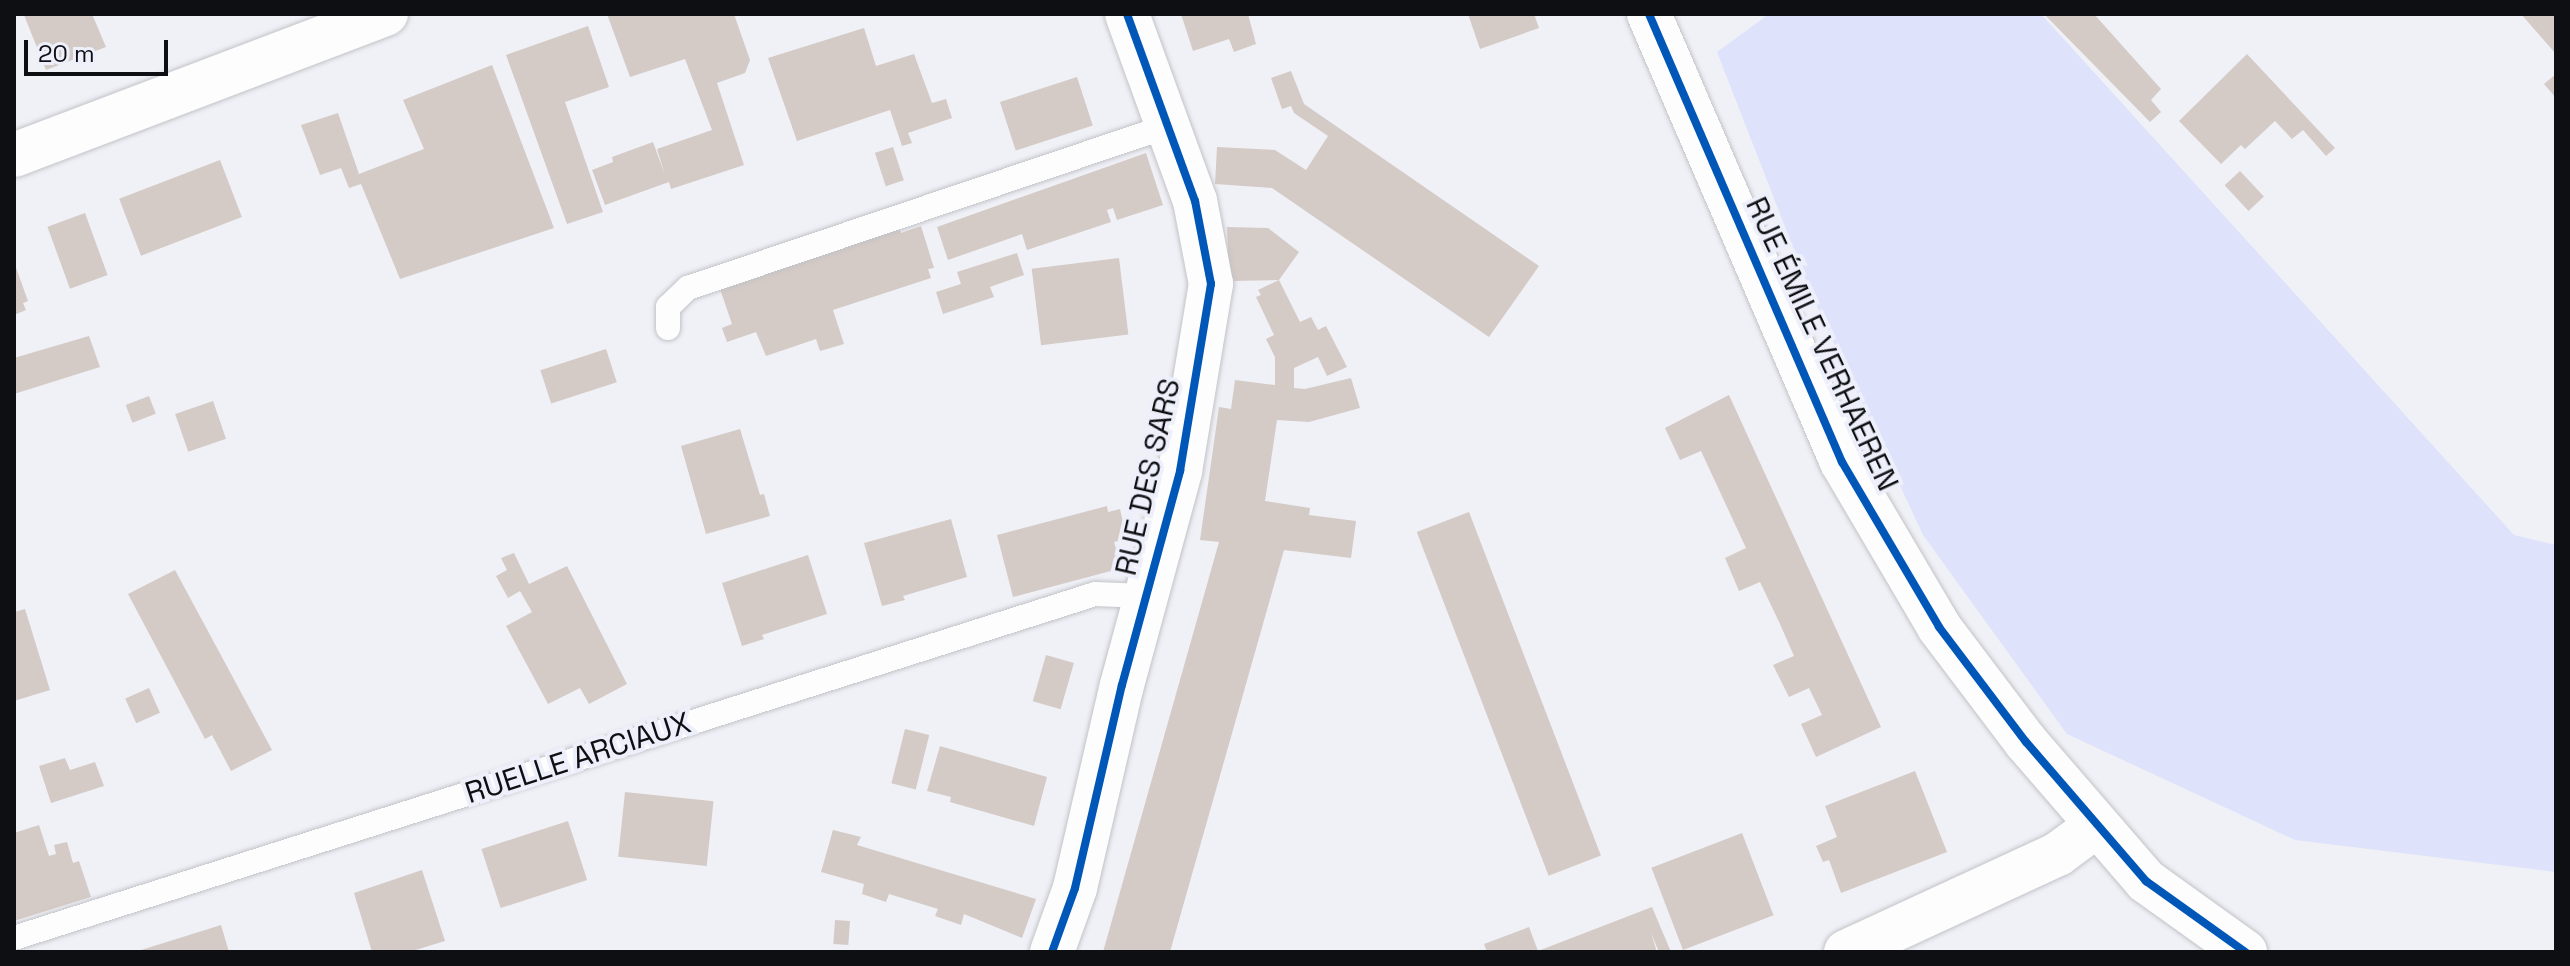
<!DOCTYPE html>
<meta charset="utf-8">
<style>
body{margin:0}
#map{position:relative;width:2570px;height:966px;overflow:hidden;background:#f0f1f7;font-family:"Space Grotesk",sans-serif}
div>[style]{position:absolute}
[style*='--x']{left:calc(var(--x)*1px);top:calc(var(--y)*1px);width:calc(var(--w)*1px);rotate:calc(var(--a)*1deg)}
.green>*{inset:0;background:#dee2fa}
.building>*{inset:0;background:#d4cac6;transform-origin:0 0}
.roads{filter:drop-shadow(0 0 2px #c2c3c7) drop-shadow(0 0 2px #c2c3c7)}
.lane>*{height:24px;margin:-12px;padding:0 12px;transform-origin:12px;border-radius:12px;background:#fdfdfe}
.street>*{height:44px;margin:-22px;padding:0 22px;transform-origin:22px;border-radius:22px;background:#fdfdfe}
.primary>*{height:44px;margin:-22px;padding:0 22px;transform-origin:22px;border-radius:22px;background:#fdfdfe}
.cycleway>*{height:8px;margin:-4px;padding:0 4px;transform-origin:4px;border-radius:4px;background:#0057b8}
span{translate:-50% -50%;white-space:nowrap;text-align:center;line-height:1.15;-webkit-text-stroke:8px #edf0fa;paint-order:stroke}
.street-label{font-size:30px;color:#0e0f12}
.frame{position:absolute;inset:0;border:16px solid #0e0f12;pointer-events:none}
.scale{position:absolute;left:24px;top:40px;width:144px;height:36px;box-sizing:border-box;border:4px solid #0e0f12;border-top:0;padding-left:10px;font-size:24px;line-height:28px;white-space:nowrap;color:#0e0f12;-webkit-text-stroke:6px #edf0fa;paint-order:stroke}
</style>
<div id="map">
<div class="green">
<i style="clip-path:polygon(1769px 14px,2041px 14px,2514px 535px,2556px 545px,2556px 872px,2295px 840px,2067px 734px,1923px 535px,1812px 296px,1717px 52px)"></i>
</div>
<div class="building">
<i style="clip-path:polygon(92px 14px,106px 47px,46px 70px,24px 15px)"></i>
<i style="clip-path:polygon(607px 14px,734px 14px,750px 60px,745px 73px,717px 83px,744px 165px,671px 189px,669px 182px,605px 205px,592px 170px,613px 162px,612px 157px,653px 142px,665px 175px,657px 149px,712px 130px,685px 59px,630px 77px)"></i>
<i style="clip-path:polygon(1181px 14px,1248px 14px,1256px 44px,1234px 52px,1229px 39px,1193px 51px)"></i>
<i style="clip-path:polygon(1468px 14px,1534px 14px,1539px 28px,1480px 49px)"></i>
<i style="clip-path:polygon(2044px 14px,2094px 14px,2161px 89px,2151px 100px,2161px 112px,2150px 122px)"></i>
<i style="clip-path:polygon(2521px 14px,2556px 14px,2556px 54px)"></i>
<i style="clip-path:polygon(588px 26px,609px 87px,565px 102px,603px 212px,567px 224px,506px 55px)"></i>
<i style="clip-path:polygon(864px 28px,876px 66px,914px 54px,932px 103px,946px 99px,952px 118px,908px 133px,912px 143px,902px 146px,890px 110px,797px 141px,768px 58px)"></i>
<i style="clip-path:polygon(2247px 54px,2335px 148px,2326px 156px,2303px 130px,2292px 139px,2275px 121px,2245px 149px,2241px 145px,2221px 164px,2179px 121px)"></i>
<i style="clip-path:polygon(492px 65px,554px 228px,400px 279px,361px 184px,349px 188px,341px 168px,320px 175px,301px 125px,338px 113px,359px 174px,424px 149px,403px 100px)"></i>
<i style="clip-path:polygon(1291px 71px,1304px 104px,1539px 266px,1489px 337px,1272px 188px,1215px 184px,1217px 147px,1275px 150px,1306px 170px,1328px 136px,1294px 113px,1291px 106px,1282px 109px,1271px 78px)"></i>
<i style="clip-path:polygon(2556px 74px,2556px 98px,2544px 84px)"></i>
<i style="left:1077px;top:77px;width:51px;height:81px;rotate:72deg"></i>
<i style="left:893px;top:147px;width:35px;height:19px;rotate:72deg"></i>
<i style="clip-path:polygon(1146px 153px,1163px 205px,1117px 220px,1113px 208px,1107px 210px,1111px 222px,1027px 250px,1022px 234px,948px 260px,937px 227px)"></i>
<i style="left:220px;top:160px;width:61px;height:108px;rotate:69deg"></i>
<i style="left:2240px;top:171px;width:35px;height:21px;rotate:47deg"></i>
<i style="left:85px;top:213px;width:66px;height:40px;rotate:70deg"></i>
<i style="clip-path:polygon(921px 226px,934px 268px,928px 269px,931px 278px,833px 310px,844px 344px,820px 351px,816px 339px,766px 356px,756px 332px,727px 342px,722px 328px,732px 324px,720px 289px,899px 228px,901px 233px)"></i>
<i style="clip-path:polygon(1227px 227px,1268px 228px,1299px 252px,1279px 280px,1229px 281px)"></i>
<i style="clip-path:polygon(1017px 253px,1024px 275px,990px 287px,994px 297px,943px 314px,936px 292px,961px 284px,957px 272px)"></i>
<i style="left:1119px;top:258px;width:77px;height:88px;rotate:83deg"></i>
<i style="clip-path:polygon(14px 262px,28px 301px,23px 303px,26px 310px,14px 315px)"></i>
<i style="clip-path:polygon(1279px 280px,1300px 322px,1311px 317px,1318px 330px,1326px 326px,1347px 367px,1327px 376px,1318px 357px,1294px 368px,1294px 388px,1305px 389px,1351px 378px,1360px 408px,1309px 422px,1277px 420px,1265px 501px,1310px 508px,1309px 515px,1356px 521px,1351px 558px,1284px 550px,1170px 952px,1103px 952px,1219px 542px,1200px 540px,1219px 407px,1231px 409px,1235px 380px,1275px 385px,1275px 357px,1266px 339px,1274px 335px,1256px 297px,1261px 295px,1258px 290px)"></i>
<i style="clip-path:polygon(89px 336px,100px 367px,14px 394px,14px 358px)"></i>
<i style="left:606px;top:349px;width:35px;height:69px;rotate:72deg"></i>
<i style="clip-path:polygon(1729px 395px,1881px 727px,1816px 757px,1801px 724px,1822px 715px,1809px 688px,1789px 697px,1773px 665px,1794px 656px,1780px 624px,1760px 582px,1739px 591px,1725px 558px,1746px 548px,1701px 451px,1680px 460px,1665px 428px)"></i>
<i style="left:149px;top:396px;width:19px;height:25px;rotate:69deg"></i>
<i style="left:213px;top:401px;width:40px;height:40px;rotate:71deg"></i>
<i style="clip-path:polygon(740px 429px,760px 495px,764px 494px,770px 516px,706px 534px,681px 446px)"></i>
<i style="clip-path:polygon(1107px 506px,1108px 512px,1120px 509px,1127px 539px,1114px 542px,1122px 568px,1013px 597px,997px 535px)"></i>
<i style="left:1469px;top:512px;width:368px;height:56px;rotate:69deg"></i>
<i style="clip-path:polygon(951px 519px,967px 577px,903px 596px,905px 600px,882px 606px,864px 543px)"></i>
<i style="clip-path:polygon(514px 553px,529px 584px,567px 566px,627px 684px,589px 704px,580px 688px,548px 704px,506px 626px,532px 612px,520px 591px,508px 598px,496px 576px,507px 570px,501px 558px)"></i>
<i style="clip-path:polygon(808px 555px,827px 614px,762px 635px,764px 639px,742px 646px,722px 583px)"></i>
<i style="clip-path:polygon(175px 570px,272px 750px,231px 771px,212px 735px,205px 739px,128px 594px)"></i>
<i style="clip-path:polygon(25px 609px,50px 690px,14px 701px,14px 612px)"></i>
<i style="left:1046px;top:655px;width:29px;height:48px;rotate:16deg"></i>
<i style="left:149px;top:688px;width:27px;height:26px;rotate:66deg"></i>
<i style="left:905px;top:729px;width:25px;height:56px;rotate:14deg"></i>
<i style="clip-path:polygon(940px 746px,1047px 777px,1034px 826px,950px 802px,951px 797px,927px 791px)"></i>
<i style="clip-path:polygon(65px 758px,70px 770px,95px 762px,104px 786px,51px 803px,39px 766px)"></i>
<i style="clip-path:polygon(1915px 771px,1947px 852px,1841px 893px,1829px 860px,1823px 862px,1816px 846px,1837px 837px,1825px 806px)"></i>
<i style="left:625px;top:792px;width:89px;height:65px;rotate:6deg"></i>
<i style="left:568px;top:821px;width:62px;height:91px;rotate:72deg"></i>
<i style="clip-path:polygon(39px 825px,49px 856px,56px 854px,54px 845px,67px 842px,73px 863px,79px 861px,91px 897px,14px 921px,14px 833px)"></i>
<i style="clip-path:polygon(833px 830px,861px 837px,857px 845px,1036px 899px,1022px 938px,964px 914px,961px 925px,935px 916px,938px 909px,889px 894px,886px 902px,862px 894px,864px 884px,821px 872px)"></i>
<i style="left:1742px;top:833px;width:88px;height:97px;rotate:69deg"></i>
<i style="clip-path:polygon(422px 870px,445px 941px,409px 952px,372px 952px,354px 893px)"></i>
<i style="clip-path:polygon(1652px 907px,1671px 952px,1659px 952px,1651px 933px,1657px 952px,1487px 952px,1484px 944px,1529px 927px,1538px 951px)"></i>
<i style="left:835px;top:920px;width:15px;height:24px;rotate:4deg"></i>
<i style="clip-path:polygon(221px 925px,229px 952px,138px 952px,138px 951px)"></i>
</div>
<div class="roads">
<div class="lane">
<i style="--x:668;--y:328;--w:21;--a:-90"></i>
<i style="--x:668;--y:307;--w:28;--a:-44"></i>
<i style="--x:688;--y:288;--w:507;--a:-18.65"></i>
<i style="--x:14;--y:938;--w:1134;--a:-17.65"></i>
<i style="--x:1095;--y:594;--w:50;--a:2.3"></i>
</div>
<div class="street">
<i style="--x:1649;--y:14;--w:488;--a:66.7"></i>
<i style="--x:1842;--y:462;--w:191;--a:59.5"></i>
<i style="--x:1939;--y:627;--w:144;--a:52.9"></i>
<i style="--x:2026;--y:742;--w:184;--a:49.2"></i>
<i style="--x:2146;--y:881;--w:122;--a:35.6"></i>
<i style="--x:1052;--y:952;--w:68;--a:-70.2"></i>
<i style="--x:1075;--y:888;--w:208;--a:-77"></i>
<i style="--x:1122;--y:685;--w:222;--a:-74.8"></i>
<i style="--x:1180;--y:471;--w:190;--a:-80.6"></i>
<i style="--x:1211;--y:284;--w:85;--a:-100.9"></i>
<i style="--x:1195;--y:201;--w:199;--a:-110"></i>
<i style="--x:1846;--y:952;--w:234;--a:-24.8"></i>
<i style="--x:2058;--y:854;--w:47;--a:-36.4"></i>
</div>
<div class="primary">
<i style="--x:14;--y:155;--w:398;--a:-20.8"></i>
</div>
</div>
<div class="cycleway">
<i style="--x:1649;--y:14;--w:488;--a:66.7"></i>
<i style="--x:1842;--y:462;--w:191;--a:59.5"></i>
<i style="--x:1939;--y:627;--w:144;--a:52.9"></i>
<i style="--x:2026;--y:742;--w:184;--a:49.2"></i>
<i style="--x:2146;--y:881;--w:122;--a:35.6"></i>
<i style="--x:1052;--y:952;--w:68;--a:-70.2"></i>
<i style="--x:1075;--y:888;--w:208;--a:-77"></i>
<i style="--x:1122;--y:685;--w:222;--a:-74.8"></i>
<i style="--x:1180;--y:471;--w:190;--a:-80.6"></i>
<i style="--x:1211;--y:284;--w:85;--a:-100.9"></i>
<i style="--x:1195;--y:201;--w:199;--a:-110"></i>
</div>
<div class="street-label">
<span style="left:1822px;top:344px;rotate:65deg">RUE ÉMILE VERHAEREN</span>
<span style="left:1148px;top:477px;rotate:-77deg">RUE DES SARS</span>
<span style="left:578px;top:758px;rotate:-18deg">RUELLE ARCIAUX</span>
</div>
<div class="frame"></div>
<div class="scale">20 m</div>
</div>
